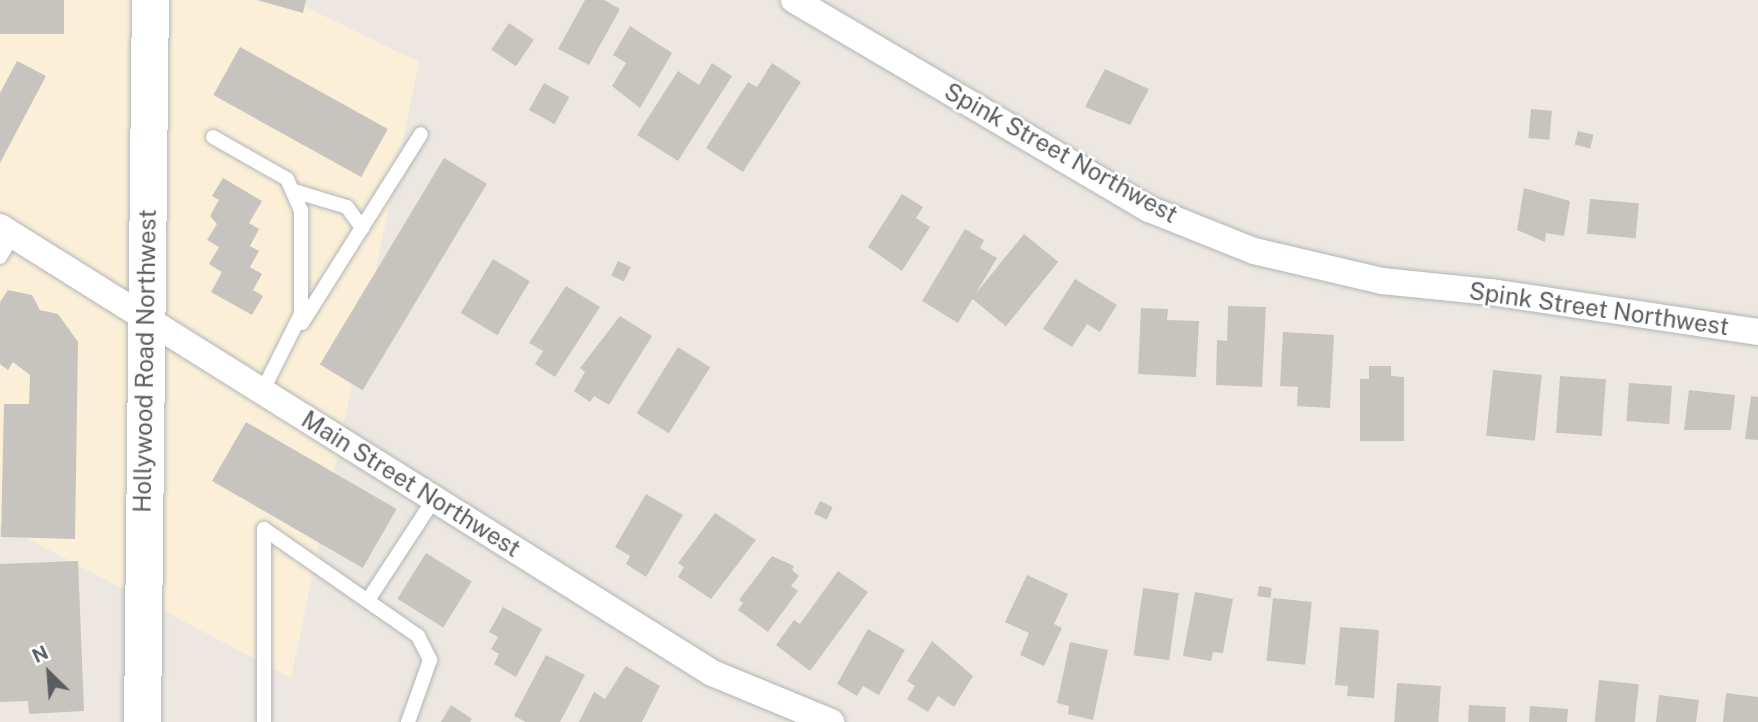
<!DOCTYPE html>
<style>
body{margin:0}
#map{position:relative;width:1758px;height:722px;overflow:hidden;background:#ece8e1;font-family:"Public Sans",sans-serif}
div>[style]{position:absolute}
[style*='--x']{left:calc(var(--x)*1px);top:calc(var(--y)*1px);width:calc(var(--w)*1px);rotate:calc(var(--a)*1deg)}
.commercial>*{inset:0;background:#fbefd7}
.building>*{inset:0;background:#c7c3be;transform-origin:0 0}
.roads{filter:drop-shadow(0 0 2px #b2b5b8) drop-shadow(0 0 2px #b2b5b8)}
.lane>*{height:14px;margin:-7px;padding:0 7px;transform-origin:7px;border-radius:7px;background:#fff}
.street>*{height:26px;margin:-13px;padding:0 13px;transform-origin:13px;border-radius:13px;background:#fff}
.secondary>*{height:37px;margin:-18.5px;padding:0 18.5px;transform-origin:18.5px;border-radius:18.5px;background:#fff}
span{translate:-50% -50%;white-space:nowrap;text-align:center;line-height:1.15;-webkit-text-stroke:5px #fff;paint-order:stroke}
.street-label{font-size:24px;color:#5a5e61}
.north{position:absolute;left:14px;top:638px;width:70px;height:70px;-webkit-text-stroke:5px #fff;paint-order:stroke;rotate:335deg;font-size:19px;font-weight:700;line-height:28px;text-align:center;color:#5a5e61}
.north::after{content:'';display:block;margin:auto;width:24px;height:32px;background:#5a5e61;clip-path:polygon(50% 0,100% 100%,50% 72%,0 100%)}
</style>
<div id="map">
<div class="commercial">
<i style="clip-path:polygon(0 0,291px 0,419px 62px,291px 678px,0 524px)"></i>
</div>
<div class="building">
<i style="left:0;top:0;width:64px;height:34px"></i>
<i style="clip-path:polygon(257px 0,306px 0,303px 13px)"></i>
<i style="clip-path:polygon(585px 0,604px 0,620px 9px,589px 65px,558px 49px)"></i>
<i style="left:509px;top:23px;width:30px;height:32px;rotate:34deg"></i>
<i style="clip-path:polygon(630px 26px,672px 53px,640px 108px,612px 86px,626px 63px,613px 55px)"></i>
<i style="left:240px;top:47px;width:169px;height:55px;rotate:29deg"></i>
<i style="clip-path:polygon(17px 61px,46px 76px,0 163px,0 93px)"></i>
<i style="clip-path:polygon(712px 63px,732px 76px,678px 161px,637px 135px,678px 71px,699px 85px)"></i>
<i style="clip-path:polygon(772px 63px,801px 82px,743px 172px,706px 148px,748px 82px,757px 87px)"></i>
<i style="clip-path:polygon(1105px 69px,1149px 89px,1130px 125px,1085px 107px)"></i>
<i style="left:544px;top:83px;width:29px;height:31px;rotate:29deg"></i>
<i style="left:1531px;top:109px;width:21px;height:29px;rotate:5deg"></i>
<i style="left:1578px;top:131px;width:16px;height:14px;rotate:14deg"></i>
<i style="left:444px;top:158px;width:50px;height:241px;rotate:31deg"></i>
<i style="clip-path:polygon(223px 178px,262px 201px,249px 223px,259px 229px,250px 246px,259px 251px,250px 267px,262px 274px,253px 290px,263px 296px,252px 315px,211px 292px,222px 272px,209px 264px,219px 247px,207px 240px,217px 224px,210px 216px,219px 200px,212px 196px)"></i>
<i style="clip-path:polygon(1524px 188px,1570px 201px,1564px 236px,1546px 233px,1545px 242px,1517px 230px)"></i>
<i style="clip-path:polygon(902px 194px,923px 207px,916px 218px,930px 227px,902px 271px,868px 247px)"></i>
<i style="left:1590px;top:199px;width:49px;height:35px;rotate:5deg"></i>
<i style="clip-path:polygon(965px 229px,984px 240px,980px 248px,997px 258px,958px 323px,922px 301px)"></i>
<i style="left:1024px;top:234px;width:44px;height:83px;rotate:39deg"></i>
<i style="left:493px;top:259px;width:43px;height:63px;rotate:31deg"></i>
<i style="left:618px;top:261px;width:14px;height:16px;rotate:25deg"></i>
<i style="clip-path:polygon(1075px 279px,1117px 305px,1100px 332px,1087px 324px,1072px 347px,1043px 329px)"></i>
<i style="clip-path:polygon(566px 286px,600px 307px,555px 377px,535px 364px,543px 351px,529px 343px)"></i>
<i style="clip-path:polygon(8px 290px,32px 295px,40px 310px,58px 314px,78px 342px,75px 539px,1px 537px,4px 404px,29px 404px,30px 375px,13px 362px,8px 370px,0 364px,0 302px)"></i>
<i style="clip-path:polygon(1228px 306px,1266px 307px,1262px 387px,1216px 385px,1217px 340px,1227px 341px)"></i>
<i style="clip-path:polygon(1141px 308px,1168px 309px,1167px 320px,1199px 321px,1196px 377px,1138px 374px)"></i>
<i style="clip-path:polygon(620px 316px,652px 336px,609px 405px,594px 396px,590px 402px,574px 391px,585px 372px,580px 368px)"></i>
<i style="clip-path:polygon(1283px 332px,1334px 335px,1330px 408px,1297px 406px,1298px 387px,1280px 386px)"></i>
<i style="left:678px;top:347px;width:38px;height:78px;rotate:32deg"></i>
<i style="clip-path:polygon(1369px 366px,1391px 366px,1391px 376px,1404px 377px,1404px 441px,1360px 441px,1360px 379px,1369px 379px)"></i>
<i style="left:1493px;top:370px;width:49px;height:66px;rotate:6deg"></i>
<i style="left:1560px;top:376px;width:46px;height:57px;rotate:4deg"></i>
<i style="left:1629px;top:383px;width:43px;height:38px;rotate:4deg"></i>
<i style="clip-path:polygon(1689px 390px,1735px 395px,1731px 430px,1684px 430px)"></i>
<i style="clip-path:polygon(1751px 396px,1758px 397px,1758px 440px,1745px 439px)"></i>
<i style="left:246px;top:422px;width:174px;height:68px;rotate:30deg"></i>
<i style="clip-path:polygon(646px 494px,683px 515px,646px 577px,626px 564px,630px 556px,615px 547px)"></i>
<i style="left:820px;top:501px;width:14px;height:14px;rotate:25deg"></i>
<i style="clip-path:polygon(715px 513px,756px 540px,711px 599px,678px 577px,684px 567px,678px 563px)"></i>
<i style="left:426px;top:553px;width:54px;height:54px;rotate:32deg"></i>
<i style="clip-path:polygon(772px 556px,794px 566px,792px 570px,799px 576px,791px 586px,798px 591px,768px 632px,738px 610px,743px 603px,739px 600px)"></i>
<i style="clip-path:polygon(78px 561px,84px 711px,29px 714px,28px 701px,0 702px,0 564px)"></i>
<i style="clip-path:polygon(838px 571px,868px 592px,810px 671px,776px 645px,794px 620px,800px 624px)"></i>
<i style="clip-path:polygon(1027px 575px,1068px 594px,1054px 624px,1062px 628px,1044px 666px,1020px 655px,1029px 633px,1005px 622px)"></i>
<i style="left:1259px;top:586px;width:13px;height:10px;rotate:9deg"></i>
<i style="left:1143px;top:588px;width:36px;height:68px;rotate:8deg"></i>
<i style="clip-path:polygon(1195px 592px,1233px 599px,1223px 653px,1213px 652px,1211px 661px,1183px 656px)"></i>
<i style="left:1273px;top:598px;width:39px;height:63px;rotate:6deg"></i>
<i style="clip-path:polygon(503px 607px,542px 629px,516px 677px,494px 664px,499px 654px,491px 649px,498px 637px,489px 632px)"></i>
<i style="clip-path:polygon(1340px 627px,1379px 630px,1374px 698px,1347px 696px,1348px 686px,1335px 685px)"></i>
<i style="clip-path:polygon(868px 629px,905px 650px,879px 695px,863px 686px,857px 696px,837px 684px)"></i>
<i style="clip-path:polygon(932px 641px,973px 676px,954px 707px,938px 696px,928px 712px,907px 699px,915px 686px,907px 681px)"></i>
<i style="clip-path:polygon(1070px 642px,1108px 650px,1093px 720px,1068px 714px,1069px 706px,1057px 703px)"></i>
<i style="clip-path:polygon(546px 655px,585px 675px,560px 722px,526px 722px,514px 716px)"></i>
<i style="clip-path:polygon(626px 666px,660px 686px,642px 722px,579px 722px,594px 692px,605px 699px)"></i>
<i style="left:1599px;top:680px;width:40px;height:42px;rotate:6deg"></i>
<i style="left:1397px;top:683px;width:44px;height:39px;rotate:4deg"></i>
<i style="clip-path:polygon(1726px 693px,1758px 697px,1758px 722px,1723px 722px)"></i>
<i style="clip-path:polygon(1659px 695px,1699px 700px,1696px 722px,1656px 722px)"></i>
<i style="clip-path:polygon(451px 705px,472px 719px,470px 722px,441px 722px)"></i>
<i style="left:1469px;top:705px;width:37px;height:17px;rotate:3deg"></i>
<i style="clip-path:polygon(1530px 706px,1568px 709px,1567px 722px,1529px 722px)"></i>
</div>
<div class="roads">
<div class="lane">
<i style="--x:213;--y:137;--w:85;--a:29.6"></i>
<i style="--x:287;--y:179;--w:34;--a:66"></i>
<i style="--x:301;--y:210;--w:104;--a:90"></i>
<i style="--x:301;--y:314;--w:87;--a:116.6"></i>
<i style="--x:294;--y:191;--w:55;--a:16.8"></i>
<i style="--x:347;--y:207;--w:26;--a:54"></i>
<i style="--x:0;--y:257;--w:26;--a:-59"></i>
<i style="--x:302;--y:323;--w:223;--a:-57.8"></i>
<i style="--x:368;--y:600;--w:121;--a:-56.8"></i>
<i style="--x:264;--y:722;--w:193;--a:-90"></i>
<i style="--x:264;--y:529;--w:188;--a:34.8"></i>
<i style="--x:418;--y:636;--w:27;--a:63"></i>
<i style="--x:430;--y:660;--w:66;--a:109.5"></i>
</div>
<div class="street">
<i style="--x:794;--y:0;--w:412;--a:30.5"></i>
<i style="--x:1149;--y:209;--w:113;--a:21.8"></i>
<i style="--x:1254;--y:251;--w:131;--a:13.2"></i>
<i style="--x:1382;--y:281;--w:110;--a:5.8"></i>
<i style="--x:1491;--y:292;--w:270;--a:8.5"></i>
<i style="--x:0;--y:227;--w:840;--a:32.06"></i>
<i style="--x:712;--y:673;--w:129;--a:22.4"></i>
</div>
<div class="secondary">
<i style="--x:142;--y:722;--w:722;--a:-89.37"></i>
</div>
</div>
<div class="street-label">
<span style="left:1061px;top:153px;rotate:29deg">Spink Street Northwest</span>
<span style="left:1599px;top:309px;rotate:8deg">Spink Street Northwest</span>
<span style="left:145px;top:361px;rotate:-89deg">Hollywood Road Northwest</span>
<span style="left:411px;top:484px;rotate:32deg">Main Street Northwest</span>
</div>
<div class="north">N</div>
</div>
